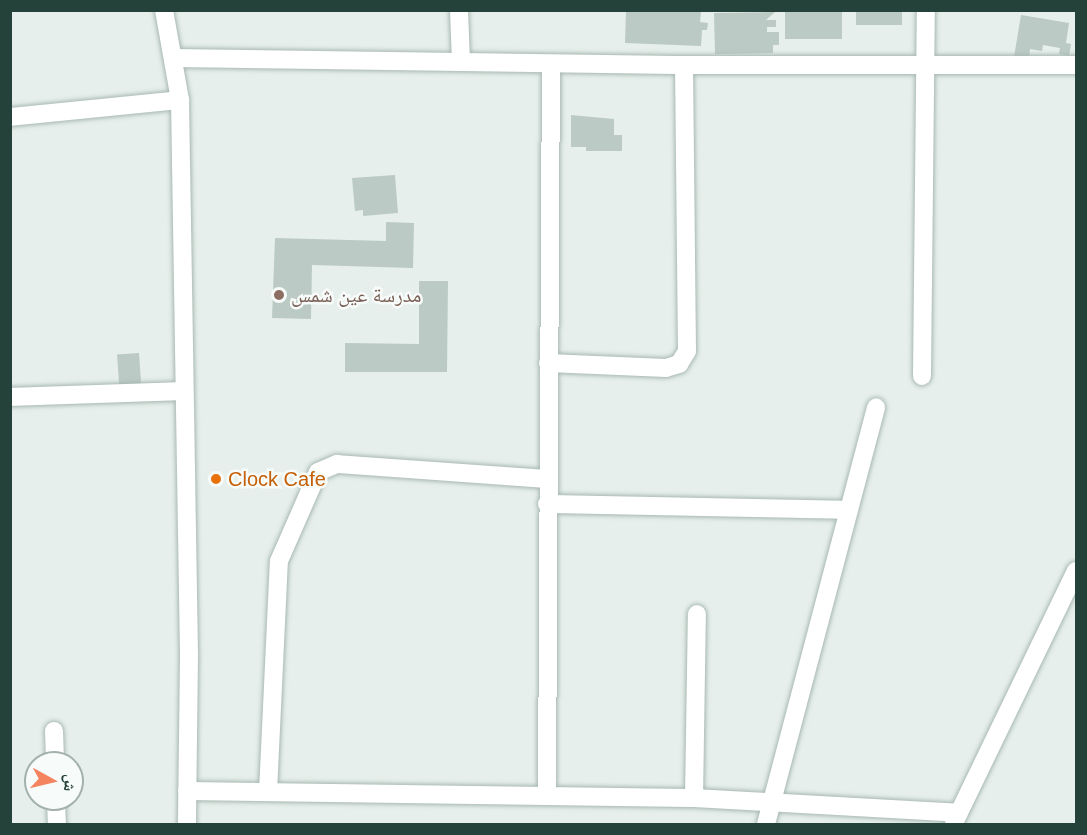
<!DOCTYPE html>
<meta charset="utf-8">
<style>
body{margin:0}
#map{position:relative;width:1087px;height:835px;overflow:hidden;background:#e6efeb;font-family:Arial,"Noto Naskh Arabic",sans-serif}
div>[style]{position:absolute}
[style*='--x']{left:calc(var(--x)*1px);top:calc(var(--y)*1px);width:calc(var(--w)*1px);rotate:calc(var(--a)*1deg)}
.building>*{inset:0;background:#bbcac4;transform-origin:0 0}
.roads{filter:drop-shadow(0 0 2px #a8b8b2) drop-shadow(0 0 2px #a8b8b2)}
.minor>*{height:18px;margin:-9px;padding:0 9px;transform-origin:9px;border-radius:9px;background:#fff}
.tertiary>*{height:18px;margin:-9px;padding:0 9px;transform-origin:9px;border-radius:9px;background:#fff}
.dots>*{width:16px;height:16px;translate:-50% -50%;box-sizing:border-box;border:3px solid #f7fbf9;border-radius:50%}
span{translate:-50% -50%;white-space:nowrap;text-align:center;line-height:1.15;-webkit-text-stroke:5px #f7fbf9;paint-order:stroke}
.education-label{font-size:20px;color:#785e54}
.left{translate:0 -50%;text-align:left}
.food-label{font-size:20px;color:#c56008}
.frame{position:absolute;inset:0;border:12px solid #24423a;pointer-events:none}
.north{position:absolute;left:24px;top:751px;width:60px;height:60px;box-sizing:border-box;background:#f7fbf9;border:2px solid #a3b1ad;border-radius:50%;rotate:98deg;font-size:16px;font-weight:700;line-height:24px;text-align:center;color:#24423a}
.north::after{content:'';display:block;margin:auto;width:21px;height:27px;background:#f4845f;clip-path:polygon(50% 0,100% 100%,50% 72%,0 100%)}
</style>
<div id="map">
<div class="building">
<i style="clip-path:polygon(626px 10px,701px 12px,700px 22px,708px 23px,707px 30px,702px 30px,701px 46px,625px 43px)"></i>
<i style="left:785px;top:10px;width:57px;height:29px"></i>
<i style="left:856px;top:10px;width:46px;height:15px"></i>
<i style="clip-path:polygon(775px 12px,766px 20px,776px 20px,776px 27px,767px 27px,767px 32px,779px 32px,779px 45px,773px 45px,773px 53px,715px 54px,714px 13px)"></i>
<i style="clip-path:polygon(1021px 15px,1069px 23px,1066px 43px,1071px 44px,1069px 56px,1059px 54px,1060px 48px,1043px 45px,1042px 51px,1030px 49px,1029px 59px,1014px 57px)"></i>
<i style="clip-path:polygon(571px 115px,614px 119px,614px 135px,622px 135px,622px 151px,586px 151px,586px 147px,571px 147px)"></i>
<i style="clip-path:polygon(395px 175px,398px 213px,363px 216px,363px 210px,355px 211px,352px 178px)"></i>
<i style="clip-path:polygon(386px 222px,414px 223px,413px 268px,312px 265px,311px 319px,272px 318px,275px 238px,386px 241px)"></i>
<i style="clip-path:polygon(419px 281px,448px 281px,447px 372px,345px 372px,345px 343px,419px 344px)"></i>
<i style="left:139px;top:353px;width:32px;height:22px;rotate:86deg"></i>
</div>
<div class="roads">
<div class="minor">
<i style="--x:459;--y:10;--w:51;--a:87.8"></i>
<i style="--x:174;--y:58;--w:510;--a:0.79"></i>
<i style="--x:684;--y:65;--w:392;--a:0"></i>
<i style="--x:10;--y:117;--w:171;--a:-5.7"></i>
<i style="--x:548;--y:363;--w:118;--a:2.4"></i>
<i style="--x:666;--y:368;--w:14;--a:-17"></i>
<i style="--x:679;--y:364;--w:15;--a:-58"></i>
<i style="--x:687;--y:351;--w:286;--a:-90.6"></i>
<i style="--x:922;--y:376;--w:366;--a:-89.4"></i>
<i style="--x:10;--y:397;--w:173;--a:-2"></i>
<i style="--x:547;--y:504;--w:300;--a:1.1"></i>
<i style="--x:54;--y:731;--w:32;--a:88"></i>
<i style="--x:187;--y:791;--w:507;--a:0.79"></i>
<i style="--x:694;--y:798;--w:265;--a:3.2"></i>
<i style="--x:268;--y:792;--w:231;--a:-87.3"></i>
<i style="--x:279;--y:561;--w:97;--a:-66.3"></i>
<i style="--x:318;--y:472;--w:21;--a:-23"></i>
<i style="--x:337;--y:464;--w:212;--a:4.1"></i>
<i style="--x:547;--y:794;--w:730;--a:-89.69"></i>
<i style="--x:694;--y:798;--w:184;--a:-89.1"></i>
<i style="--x:56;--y:799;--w:25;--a:88"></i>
<i style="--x:954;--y:823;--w:280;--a:-64.2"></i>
<i style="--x:766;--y:824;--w:431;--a:-75.2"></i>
</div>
<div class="tertiary">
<i style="--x:164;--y:10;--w:91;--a:79.9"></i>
<i style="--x:180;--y:100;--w:556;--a:89.07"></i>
<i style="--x:189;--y:656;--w:168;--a:90.7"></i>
</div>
</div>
<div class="dots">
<i style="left:279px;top:295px;background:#8d6e63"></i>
<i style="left:216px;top:479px;background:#e8710a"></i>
</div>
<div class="education-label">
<span class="left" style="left:291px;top:295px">مدرسة عين شمس</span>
</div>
<div class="food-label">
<span class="left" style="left:228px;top:479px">Clock Cafe</span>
</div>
<div class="frame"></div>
<div class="north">ش</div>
</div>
